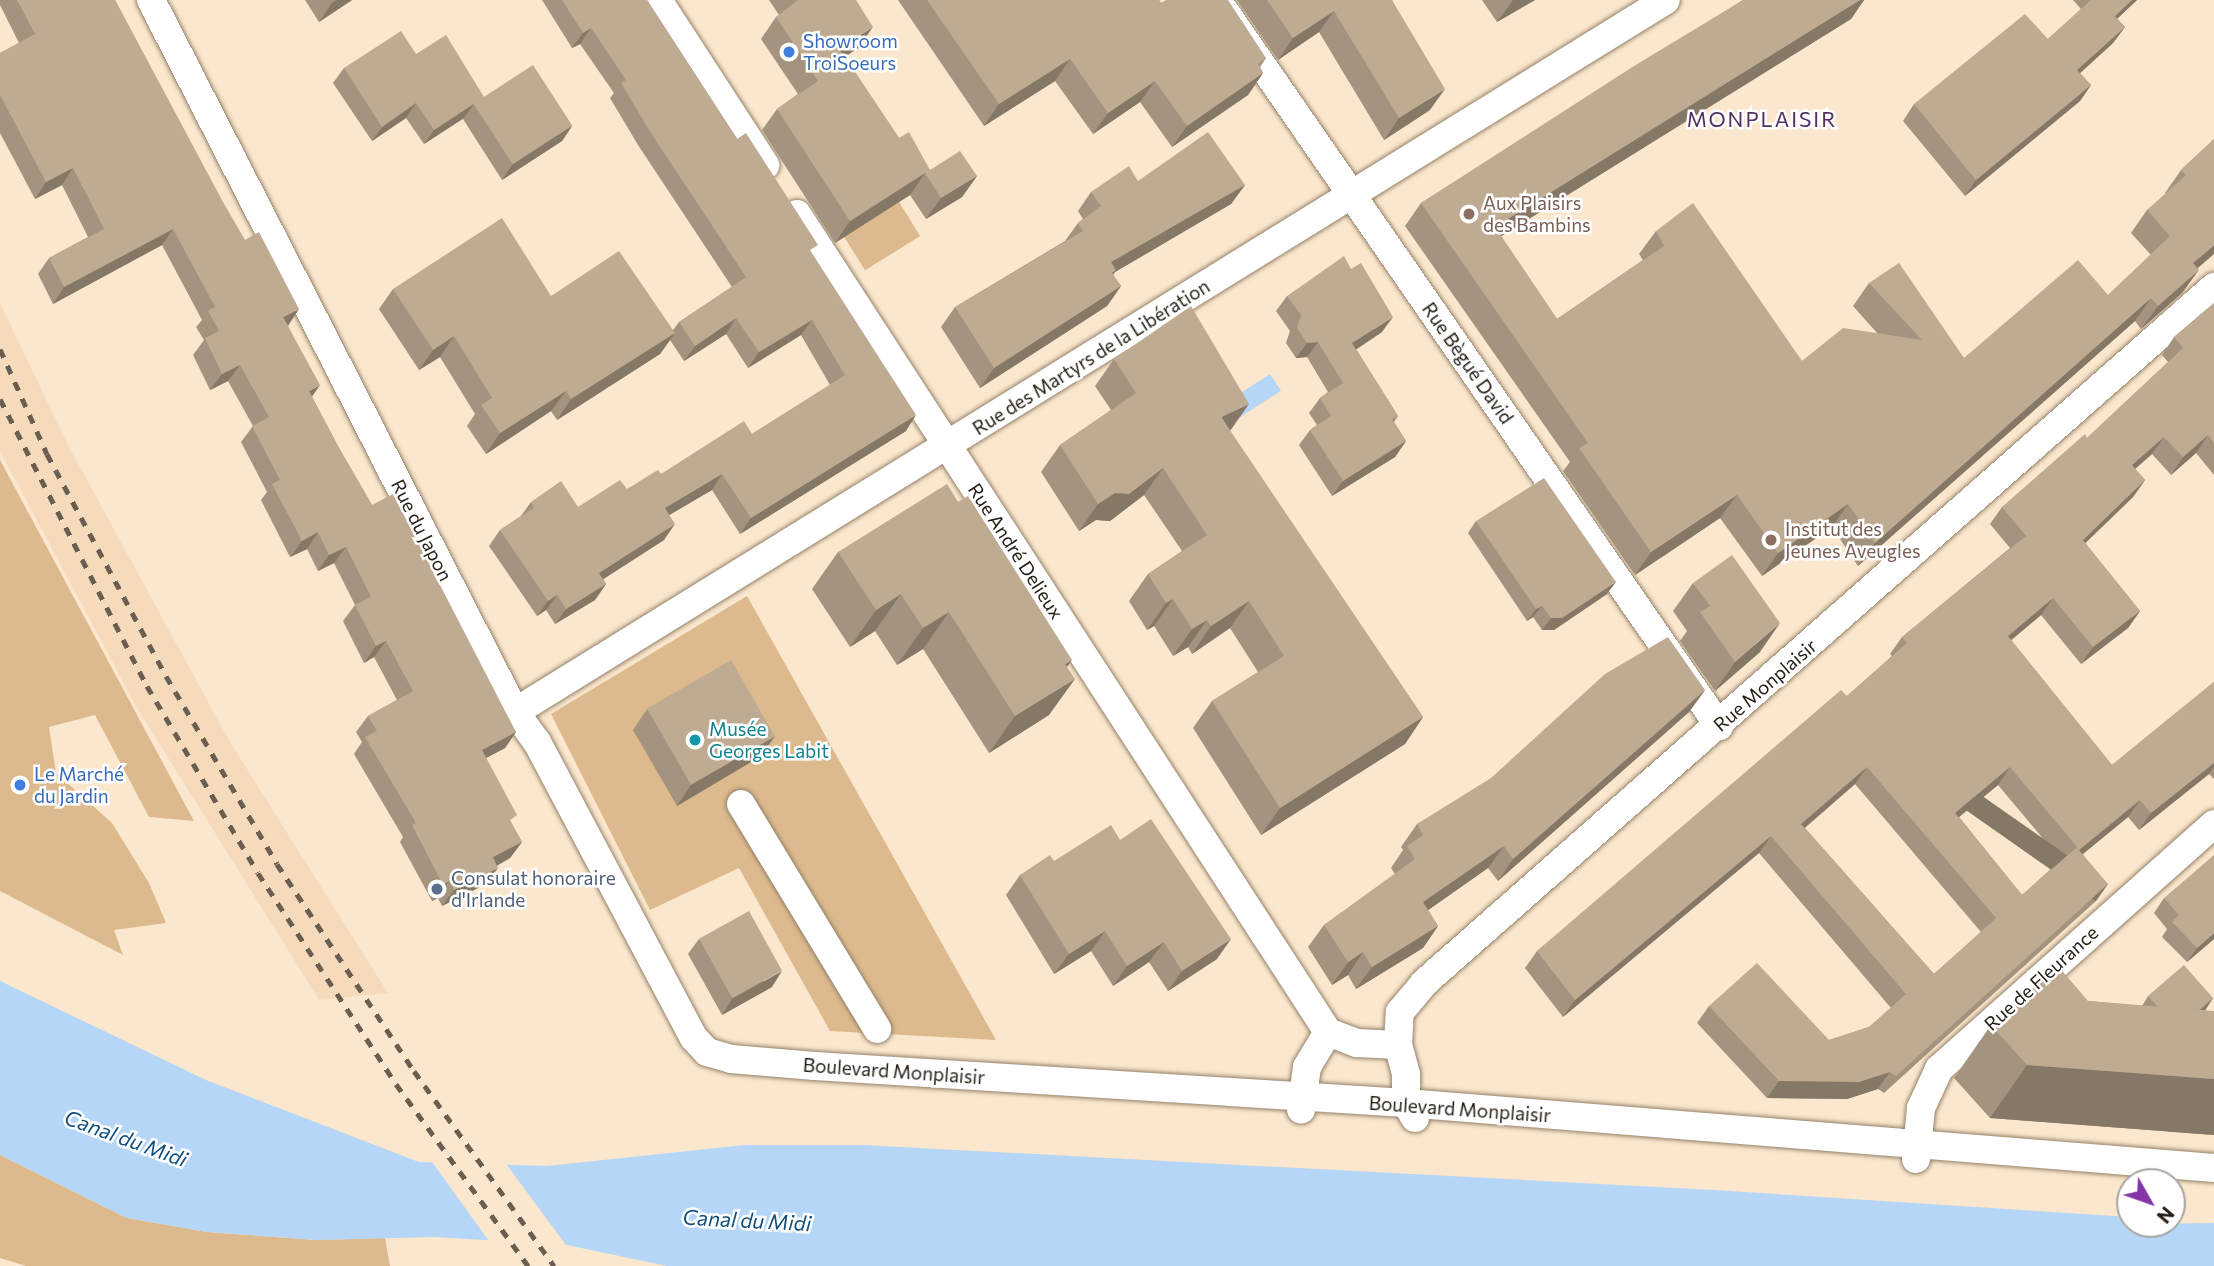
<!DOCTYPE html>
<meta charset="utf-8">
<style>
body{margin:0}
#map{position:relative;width:2214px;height:1266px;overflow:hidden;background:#fbe7cd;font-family:Commissioner,sans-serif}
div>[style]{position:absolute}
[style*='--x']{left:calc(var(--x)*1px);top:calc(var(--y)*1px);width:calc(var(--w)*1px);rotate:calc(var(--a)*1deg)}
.built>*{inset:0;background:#f5dbbb}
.green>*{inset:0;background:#ddba8e;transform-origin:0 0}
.water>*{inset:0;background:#b5d6f6;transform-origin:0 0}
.pier>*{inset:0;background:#fbe7cd}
.roads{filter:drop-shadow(0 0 2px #94826a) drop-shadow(0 0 2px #94826a)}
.street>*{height:28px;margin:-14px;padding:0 14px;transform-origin:14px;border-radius:14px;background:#fff}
.rail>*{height:5px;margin-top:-2.5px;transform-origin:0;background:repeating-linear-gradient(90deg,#6a5e50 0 9px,transparent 0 18px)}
.wall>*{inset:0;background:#a4937e}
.shaded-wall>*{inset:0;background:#867866;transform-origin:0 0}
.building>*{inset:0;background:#bfab92;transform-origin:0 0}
.dots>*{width:19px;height:19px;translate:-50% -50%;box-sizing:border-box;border:4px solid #fff;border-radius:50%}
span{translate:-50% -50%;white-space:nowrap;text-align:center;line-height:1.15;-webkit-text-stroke:5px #fff;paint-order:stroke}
.shop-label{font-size:19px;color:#366cbe}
.left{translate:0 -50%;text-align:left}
.education-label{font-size:19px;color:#785e54}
.street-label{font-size:19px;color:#251d14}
.culture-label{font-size:19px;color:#0d838f}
.service-label{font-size:19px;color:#4e5e75}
.neighbourhood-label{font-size:21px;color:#542f66;letter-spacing:2px}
.water-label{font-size:21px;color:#0f4e7f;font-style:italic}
.north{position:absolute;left:2116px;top:1168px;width:70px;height:70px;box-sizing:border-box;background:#fff;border:2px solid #a8a5a1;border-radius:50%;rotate:130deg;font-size:19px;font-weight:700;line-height:28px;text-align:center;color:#251d14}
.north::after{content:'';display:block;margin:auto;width:24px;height:32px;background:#8334a5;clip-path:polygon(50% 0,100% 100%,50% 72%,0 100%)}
</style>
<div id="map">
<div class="built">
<i style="clip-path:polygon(0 303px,68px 445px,230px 742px,388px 993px,319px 1000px,136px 706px,0 451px)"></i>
</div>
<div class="green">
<i style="left:899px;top:202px;width:40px;height:65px;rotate:58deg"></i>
<i style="clip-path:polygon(0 460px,194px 821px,149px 817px,95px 715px,49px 727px,56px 773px,112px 823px,149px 883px,166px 923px,114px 930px,123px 955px,0 891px)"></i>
<i style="clip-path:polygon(747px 596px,996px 1040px,830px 1031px,739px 868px,650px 910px,551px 714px)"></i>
<i style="clip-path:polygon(0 1155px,127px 1218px,207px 1232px,317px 1240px,385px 1238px,390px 1266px,26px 1266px,0 1258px)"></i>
</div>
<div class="water">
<i style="left:1270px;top:374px;width:20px;height:57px;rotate:57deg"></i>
<i style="clip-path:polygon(0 981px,206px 1080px,419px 1162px,547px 1166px,745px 1145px,863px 1145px,1714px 1190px,2130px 1217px,2130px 1224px,2214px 1223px,2214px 1266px,667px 1266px,567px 1245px,434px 1237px,317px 1240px,207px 1232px,127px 1218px,0 1155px)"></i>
</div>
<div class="pier">
<i style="clip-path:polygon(430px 1159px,504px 1161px,569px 1249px,491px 1244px)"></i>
</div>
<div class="roads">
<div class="street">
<i style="--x:151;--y:0;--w:800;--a:62.92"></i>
<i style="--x:515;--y:712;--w:37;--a:54"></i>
<i style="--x:537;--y:742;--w:335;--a:62.1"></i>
<i style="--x:694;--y:1038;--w:19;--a:47"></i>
<i style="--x:707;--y:1052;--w:25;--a:16"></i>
<i style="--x:731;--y:1059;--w:84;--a:4.8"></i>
<i style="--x:815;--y:1066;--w:592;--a:3.58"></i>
<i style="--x:1406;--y:1103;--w:811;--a:4.6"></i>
<i style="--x:658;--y:0;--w:197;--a:57"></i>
<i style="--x:1217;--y:0;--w:883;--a:55.34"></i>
<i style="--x:797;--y:214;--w:975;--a:57.01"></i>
<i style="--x:1328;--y:1032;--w:41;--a:121"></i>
<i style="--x:1307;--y:1067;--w:43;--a:97.9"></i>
<i style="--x:515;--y:712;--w:1353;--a:-31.74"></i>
<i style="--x:741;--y:804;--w:263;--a:58.8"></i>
<i style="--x:1328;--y:1032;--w:31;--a:21"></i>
<i style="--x:1357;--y:1043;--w:41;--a:2.8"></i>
<i style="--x:1415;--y:1118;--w:17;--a:-121"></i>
<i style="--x:1406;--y:1103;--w:29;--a:-90"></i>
<i style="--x:1406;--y:1074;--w:30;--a:-105"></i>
<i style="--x:1398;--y:1045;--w:33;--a:-87"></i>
<i style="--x:1400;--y:1012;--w:38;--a:-50"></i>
<i style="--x:1424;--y:983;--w:1053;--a:-41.38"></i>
<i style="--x:1916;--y:1159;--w:51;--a:-84.4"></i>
<i style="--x:1921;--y:1108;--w:43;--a:-65.2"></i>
<i style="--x:1939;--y:1069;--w:368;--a:-41.7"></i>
</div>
</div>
<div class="rail">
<i style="--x:0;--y:349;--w:115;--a:65.9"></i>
<i style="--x:47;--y:454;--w:252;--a:61.8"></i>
<i style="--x:166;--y:676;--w:218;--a:59.4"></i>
<i style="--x:277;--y:864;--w:248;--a:56.5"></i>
<i style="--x:414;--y:1071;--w:240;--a:54.3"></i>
<i style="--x:0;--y:399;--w:322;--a:62.9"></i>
<i style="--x:147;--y:686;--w:217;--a:59.3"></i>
<i style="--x:258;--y:873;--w:252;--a:56.8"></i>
<i style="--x:396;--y:1084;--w:225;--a:54"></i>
</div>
<div class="wall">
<i style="clip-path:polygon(0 0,115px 0,288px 326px,312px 397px,339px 448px,372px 505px,516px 732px,505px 748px,486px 758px,511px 823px,522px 842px,510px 858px,497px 866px,486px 884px,442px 906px,438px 898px,432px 901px,400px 842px,403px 837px,354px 754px,362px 742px,356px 732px,368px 716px,397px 700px,374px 657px,364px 663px,343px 621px,355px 605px,334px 563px,318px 571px,307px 549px,290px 557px,261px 500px,267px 492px,241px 442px,253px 426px,228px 381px,210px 390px,193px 355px,204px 340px,196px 327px,202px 320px,162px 245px,53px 304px,38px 274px,49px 258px,88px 237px,62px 185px,35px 199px,0 133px,0 53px,19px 43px,0 5px)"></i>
<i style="clip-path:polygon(305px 0,352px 0,319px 22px)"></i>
<i style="clip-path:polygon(542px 0,647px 0,812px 254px,906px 431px,740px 534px,712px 490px,669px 515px,664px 540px,603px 579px,606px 584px,595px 600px,555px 624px,546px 610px,537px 616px,489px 546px,500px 530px,521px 516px,531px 502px,578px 507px,627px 489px,752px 434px,830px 385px,801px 335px,748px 368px,726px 334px,684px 361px,670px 340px,660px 354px,557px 420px,551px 411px,486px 454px,467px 426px,475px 414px,440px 357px,419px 370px,379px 309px,393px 289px,551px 296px,673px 330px,679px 322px,732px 287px,638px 145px,610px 98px,614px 93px,580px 44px,572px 48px)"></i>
<i style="clip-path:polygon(769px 0,856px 0,858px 48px,845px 57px,899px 138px,930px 170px,977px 176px,962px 197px,926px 219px,910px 195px,835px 243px,762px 130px,777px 109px,798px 94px,761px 39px,776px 17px,779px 15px)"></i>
<i style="clip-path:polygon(898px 0,1159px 0,1161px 3px,1266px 58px,1260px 67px,1263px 73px,1248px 95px,1172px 147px,1140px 102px,1093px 134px,1055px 81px,984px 126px)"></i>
<i style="clip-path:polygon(1237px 0,1392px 0,1430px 110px,1384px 140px,1319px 32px,1278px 60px)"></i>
<i style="clip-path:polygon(1482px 0,1535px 0,1497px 22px)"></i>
<i style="clip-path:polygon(1743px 0,1864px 0,1851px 19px,1501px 236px,1557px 319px,1643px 260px,1639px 254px,1656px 231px,1802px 361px,1878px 334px,1853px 306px,1869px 283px,1964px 358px,2108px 295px,2151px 255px,2131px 233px,2147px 210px,2166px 194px,2165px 193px,2181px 170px,2214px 139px,2198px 268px,2182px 293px,2141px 329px,2135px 321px,1858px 566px,1832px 527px,1762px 576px,1720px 518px,1635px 575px,1563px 471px,1570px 462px,1405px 226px,1421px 203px)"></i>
<i style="clip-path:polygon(2073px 0,2137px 0,2117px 19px,2125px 27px,2113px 43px,2080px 73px,2091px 85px,2080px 101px,1965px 196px,1903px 121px,1914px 104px,2048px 39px,2081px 9px)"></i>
<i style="clip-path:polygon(416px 54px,484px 97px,572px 126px,562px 141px,502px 180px,463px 119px,464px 118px,424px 144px,406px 118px,372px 141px,333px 83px,344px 68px)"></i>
<i style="clip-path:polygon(1138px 181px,1245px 185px,1231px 204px,1115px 272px,1113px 275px,1121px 286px,1107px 306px,980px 388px,941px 327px,955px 307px,1065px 241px,1078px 223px,1083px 219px,1078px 211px,1091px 192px)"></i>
<i style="clip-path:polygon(1287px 296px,1382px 332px,1356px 349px,1398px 416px,1394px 422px,1406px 441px,1395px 457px,1332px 496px,1299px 445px,1310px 430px,1317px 425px,1309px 413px,1320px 398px,1328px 392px,1307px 357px,1296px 358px,1286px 343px,1290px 331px,1276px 311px)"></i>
<i style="clip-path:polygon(evenodd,2214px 303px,2214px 475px,2196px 453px,2171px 475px,2152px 454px,2135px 469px,2145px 480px,2133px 497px,2085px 543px,2140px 611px,2128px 628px,2081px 664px,2041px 615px,2011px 640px,2112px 765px,2214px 682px,2214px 779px,2209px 774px,2139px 830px,2128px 817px,2083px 854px,2096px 901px,1884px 1093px,1878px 1089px,1847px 1099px,1767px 1098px,1697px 1023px,1709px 1006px,1829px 1040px,1869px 1027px,1891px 1008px,1759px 853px,1563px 1017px,1525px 968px,1537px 951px,1847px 696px,1892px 656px,1890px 654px,1902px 637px,2010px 548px,1990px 524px,2002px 507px,2087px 438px,2168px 362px,2162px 355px,2174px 337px,2214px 303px,1855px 784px,1981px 932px,1934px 974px,1805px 828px,1855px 784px,2214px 303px,1998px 785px,2061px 860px,2022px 895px,1959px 817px,1998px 785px)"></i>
<i style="clip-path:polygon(1114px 359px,1230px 431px,1423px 717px,1405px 744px,1261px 835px,1193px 728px,1212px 701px,1258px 672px,1230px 628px,1192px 654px,1188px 647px,1173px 656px,1154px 626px,1147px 630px,1129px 601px,1148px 574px,1182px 551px,1144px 495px,1110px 521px,1096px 520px,1079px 531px,1041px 472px,1060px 445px,1111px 410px,1095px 386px)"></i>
<i style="clip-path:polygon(958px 502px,1067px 666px,1049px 715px,989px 753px,923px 649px,897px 665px,875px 631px,850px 647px,812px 589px,838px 552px)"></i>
<i style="clip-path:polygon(1476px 521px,1607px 594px,1554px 630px,1542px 630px,1533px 617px,1527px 621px,1468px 533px)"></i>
<i style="clip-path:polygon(1693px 583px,1760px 652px,1715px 691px,1680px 641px,1687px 631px,1673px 611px)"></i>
<i style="clip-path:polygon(1705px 690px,1689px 712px,1498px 881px,1488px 868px,1428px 910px,1438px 926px,1423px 948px,1356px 989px,1348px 975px,1332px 985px,1308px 947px,1324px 925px,1395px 874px,1391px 868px,1403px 850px,1401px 847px,1417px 824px)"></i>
<i style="clip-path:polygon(647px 709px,761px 756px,677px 806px,633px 730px)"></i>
<i style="clip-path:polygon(1120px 840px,1217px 959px,1168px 991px,1149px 962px,1113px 986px,1091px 951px,1054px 974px,1006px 895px,1020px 875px,1054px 861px)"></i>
<i style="clip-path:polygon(2164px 898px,2214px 939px,2187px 962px,2162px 937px,2167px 929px,2154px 913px)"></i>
<i style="clip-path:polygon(699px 939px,772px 987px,722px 1015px,688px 954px)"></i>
<i style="clip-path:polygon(2148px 996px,2213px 998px,2205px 1011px,2214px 1011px,2214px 1135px,1990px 1118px,1954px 1078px,1991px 1025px,2088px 1001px,2142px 1006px)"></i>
</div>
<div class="shaded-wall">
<i style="clip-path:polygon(337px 0,352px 0,319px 22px,332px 3px)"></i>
<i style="clip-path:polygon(1513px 0,1535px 0,1497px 22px)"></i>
<i style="clip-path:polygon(1860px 0,1864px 0,1851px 19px,1479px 250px,1495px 227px)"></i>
<i style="clip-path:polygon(2132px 0,2137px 0,2104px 31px,2113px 18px)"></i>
<i style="clip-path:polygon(1334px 11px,1319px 32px,1278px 60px,1293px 38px)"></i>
<i style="clip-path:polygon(873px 27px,858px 48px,824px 70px,839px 49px)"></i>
<i style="clip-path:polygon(2125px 27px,2113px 43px,2066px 86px,2077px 70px)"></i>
<i style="clip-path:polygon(591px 28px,580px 44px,572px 48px,583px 33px)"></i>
<i style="clip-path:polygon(1070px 59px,1055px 81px,984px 126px,999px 104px)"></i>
<i style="clip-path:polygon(1263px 73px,1248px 95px,1172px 147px,1187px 126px)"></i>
<i style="clip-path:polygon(1155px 81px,1140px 102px,1093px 134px,1108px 113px)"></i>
<i style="clip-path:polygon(2091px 85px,2080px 101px,1965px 196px,1976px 180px)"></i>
<i style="clip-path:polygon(1445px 89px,1430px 110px,1384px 140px,1399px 118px)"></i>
<i style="clip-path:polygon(416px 103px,406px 118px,372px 141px,382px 127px)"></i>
<i style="clip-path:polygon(474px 104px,464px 118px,424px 144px,434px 130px)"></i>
<i style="clip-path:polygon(572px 126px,562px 141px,502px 180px,512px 165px)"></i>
<i style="clip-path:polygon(73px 168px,62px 185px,35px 199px,46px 182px)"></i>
<i style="clip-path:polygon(925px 173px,910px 195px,835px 243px,850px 221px)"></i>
<i style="clip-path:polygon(977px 176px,962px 197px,926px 219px,941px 198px)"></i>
<i style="clip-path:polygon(1245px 185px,1231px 204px,1115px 272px,1102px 290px,1111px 262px)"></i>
<i style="clip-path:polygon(173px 229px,162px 245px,53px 304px,64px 287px)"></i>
<i style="clip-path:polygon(2214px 245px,2214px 254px,2177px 286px,2193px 263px)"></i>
<i style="clip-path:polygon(2199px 270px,2182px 293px,2141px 329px,2158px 306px)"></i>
<i style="clip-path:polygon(1121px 286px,1107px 306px,980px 388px,994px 368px)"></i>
<i style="clip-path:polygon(2151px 298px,2135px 321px,1858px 566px,1875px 543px)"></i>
<i style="clip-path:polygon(299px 309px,288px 326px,283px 317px)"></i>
<i style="clip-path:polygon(1393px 317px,1382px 332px,1342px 359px,1352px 343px)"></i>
<i style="clip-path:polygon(736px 318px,726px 334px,684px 361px,695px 346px)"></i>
<i style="clip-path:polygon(812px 320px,801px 335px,748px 368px,759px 352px)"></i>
<i style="clip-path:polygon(675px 333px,660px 354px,557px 420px,571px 399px)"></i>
<i style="clip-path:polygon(454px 336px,440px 357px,419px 370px,433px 350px)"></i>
<i style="clip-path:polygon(1318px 342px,1307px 357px,1296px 358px,1307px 343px)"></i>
<i style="clip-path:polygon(240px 365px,228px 381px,210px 390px,222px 374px)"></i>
<i style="clip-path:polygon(320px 385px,309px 401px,309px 391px)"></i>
<i style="clip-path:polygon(566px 391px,551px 411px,486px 454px,500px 433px)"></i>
<i style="clip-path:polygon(1249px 404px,1230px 431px,1221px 417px)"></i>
<i style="clip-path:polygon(916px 415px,906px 431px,740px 534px,751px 518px)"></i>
<i style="clip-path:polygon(2208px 435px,2196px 453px,2171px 475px,2183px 457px)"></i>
<i style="clip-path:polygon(2164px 437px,2152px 454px,2120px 482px,2132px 465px)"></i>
<i style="clip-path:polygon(1406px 441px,1395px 457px,1332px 496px,1343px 481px)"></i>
<i style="clip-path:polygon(1163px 468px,1144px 495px,1110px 521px,1096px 520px,1079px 531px,1098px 504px,1115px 493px)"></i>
<i style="clip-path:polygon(722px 474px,712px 490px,654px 524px,665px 508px)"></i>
<i style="clip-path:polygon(2145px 480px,2133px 497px,2071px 557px,2083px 540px)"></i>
<i style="clip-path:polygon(1737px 495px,1720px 518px,1635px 575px,1651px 552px)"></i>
<i style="clip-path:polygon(1848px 504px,1832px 527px,1762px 576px,1778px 553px)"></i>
<i style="clip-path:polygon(675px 524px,664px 540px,588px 589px,599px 573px)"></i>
<i style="clip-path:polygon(318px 532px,307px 549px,290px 557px,302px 541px)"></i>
<i style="clip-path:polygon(346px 547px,334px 563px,318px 571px,329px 555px)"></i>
<i style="clip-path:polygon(1616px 582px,1607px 594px,1554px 630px,1542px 630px,1551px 618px)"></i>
<i style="clip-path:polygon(606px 584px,595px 600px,555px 624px,566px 609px)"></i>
<i style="clip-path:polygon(901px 594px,875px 631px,850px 647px,876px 610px)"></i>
<i style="clip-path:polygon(557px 595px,546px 610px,537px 616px,548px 601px)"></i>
<i style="clip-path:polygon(2053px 598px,2041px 615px,1996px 653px,2008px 636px)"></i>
<i style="clip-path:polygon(1173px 599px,1154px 626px,1147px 630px,1166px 603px)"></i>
<i style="clip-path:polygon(1249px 601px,1230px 628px,1192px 654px,1211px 626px)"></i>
<i style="clip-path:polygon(1542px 606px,1533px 617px,1527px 621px,1536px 609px)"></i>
<i style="clip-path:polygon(2140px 611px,2128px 628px,2081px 664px,2093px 647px)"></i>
<i style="clip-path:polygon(949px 612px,923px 649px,897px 665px,923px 628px)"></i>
<i style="clip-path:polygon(1207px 620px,1188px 647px,1173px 656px,1192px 629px)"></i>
<i style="clip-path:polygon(1780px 623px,1760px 652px,1715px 691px,1735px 662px)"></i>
<i style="clip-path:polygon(386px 641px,374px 657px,364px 663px,376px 646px)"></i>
<i style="clip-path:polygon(1072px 660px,1046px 696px,1075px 679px,1049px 715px,989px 753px,1015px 716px,1065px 664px)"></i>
<i style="clip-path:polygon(1705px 690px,1689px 712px,1498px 881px,1513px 859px)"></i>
<i style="clip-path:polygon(1423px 717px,1405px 744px,1261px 835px,1280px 808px)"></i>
<i style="clip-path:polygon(516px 732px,505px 748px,471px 766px,482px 750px)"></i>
<i style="clip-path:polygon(775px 736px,761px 756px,677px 806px,691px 785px)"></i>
<i style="clip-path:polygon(2214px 763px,2214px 767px,2209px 774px,2139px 830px,2151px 813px)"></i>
<i style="clip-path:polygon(1867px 767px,1855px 784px,1789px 841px,1801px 824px)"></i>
<i style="clip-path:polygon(2010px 767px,1998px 785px,1943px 830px,1955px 813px)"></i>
<i style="clip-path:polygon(2140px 800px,2128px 817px,2067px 867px,2079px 850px)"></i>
<i style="clip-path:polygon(1771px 836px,1759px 853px,1563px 1017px,1575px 1000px)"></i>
<i style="clip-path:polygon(522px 842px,510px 858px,481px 874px,493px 857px)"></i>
<i style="clip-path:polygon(1504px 846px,1488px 868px,1407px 925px,1423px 902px)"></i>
<i style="clip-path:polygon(498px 868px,486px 884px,442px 906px,454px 890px)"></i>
<i style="clip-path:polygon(449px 881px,438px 898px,432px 901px,443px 885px)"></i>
<i style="left:2108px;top:884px;width:21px;height:286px;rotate:125deg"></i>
<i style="clip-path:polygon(1438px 926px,1423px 948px,1356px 989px,1372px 967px)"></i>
<i style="clip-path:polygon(1105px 931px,1091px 951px,1054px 974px,1069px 954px)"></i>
<i style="clip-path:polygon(2214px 933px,2214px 939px,2187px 962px,2197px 948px)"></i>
<i style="clip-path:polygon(1231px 939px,1217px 959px,1168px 991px,1182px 971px)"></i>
<i style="clip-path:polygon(1164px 942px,1149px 962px,1113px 986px,1127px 966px)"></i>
<i style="clip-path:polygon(1363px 952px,1348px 975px,1332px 985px,1348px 962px)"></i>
<i style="clip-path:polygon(782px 971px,772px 987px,722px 1015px,732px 999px)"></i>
<i style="clip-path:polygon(2213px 998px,2202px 1014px,2178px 1029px)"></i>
<i style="clip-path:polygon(2027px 1065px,2214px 1079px,2214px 1135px,1990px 1118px)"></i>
<i style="clip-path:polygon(1890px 1072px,1878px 1089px,1847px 1099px,1767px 1098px,1779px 1081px)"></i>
</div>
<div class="building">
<i style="clip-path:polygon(17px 0,115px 0,223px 202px,245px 240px,259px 232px,299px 309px,283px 317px,320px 385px,309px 391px,339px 448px,372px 505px,393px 494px,516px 732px,482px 750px,517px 815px,510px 820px,522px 842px,493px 857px,498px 868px,454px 890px,449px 881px,443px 885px,412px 825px,416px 823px,365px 737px,377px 731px,368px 716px,413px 691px,386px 641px,376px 646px,355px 605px,371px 597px,346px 547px,329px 555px,318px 532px,302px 541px,272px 484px,280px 480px,252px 426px,269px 417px,240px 365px,222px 374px,205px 338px,219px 331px,208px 311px,215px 307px,173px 229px,64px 287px,49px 258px,104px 229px,73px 168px,46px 182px,0 95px,0 53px,35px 34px)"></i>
<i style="clip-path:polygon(562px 0,647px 0,737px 139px,746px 133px,818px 245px,810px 250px,916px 415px,751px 518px,722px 474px,665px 508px,675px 524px,599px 573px,606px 584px,566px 609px,557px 595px,548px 601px,500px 530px,534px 508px,531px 502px,561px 481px,578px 507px,620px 480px,627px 489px,658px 470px,661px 474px,744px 421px,752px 434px,845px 375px,812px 320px,759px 352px,736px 318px,695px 346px,679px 322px,746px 277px,649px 130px,621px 83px,626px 80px,591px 28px,583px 33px)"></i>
<i style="clip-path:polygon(798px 0,856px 0,873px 27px,839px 49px,899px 138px,909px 132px,930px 170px,960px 151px,977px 176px,941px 198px,925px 173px,850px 221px,777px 109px,818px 81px,776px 17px)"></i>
<i style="clip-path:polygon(927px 0,1159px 0,1161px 3px,1166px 0,1228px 0,1266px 58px,1258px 64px,1263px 73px,1187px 126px,1155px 81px,1108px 113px,1070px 59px,999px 104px)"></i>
<i style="clip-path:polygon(1267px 0,1392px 0,1445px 89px,1399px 118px,1334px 11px,1293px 38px)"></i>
<i style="clip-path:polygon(1743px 0,1860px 0,1495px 227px,1557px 319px,1664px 246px,1656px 231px,1693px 203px,1802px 361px,1843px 328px,1922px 340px,1869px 283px,1899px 263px,1964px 358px,2078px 260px,2108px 295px,2170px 236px,2147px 210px,2186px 175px,2181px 170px,2214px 139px,2214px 245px,2193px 263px,2199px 270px,2158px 306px,2151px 298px,1875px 543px,1848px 504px,1778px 553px,1737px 495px,1651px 552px,1579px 448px,1588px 443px,1421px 203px,1634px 66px)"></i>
<i style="clip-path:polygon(2091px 0,2100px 0,2125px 27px,2077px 70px,2091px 85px,1976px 180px,1914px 104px,2025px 14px,2048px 39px)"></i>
<i style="clip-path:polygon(2100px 0,2132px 0,2115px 16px)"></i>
<i style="clip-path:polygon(401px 31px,416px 54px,446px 35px,484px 97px,434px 130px,416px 103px,382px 127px,344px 68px)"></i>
<i style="left:533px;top:65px;width:72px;height:71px;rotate:57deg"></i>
<i style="clip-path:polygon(1208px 132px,1245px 185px,1111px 262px,1116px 270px,1112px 273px,1121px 286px,994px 368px,955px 307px,1083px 231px,1078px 223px,1101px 206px,1091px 192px,1129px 166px,1138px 181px)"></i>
<i style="clip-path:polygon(502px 218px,551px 296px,619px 251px,675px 333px,571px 399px,566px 391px,500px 433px,481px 405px,492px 398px,454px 336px,433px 350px,393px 289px)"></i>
<i style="clip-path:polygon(1344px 256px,1351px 269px,1361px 263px,1393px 317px,1352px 343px,1398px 416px,1392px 419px,1406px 441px,1343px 481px,1310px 430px,1331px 416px,1320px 398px,1343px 383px,1318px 342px,1307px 343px,1297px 328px,1301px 315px,1287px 296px)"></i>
<i style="clip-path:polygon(evenodd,2214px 303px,2214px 443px,2208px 435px,2183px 457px,2164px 437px,2132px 465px,2145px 480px,2083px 540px,2140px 611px,2093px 647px,2053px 598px,2008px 636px,2112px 765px,2214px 682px,2214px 763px,2151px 813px,2140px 800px,2079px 850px,2108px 884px,1896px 1076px,1890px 1072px,1859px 1082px,1779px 1081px,1709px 1006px,1757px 963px,1829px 1040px,1869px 1027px,1906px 994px,1771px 836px,1575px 1000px,1537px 951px,1841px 690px,1847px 696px,1907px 643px,1902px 637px,2026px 536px,2002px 507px,2085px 434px,2087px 438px,2183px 348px,2174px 337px,2214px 303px,1867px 767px,1996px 918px,1934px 974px,1801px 824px,1867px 767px,2214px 303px,2010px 767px,2077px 847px,2022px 895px,1955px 813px,2010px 767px)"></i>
<i style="clip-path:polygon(1191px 306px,1249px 404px,1221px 417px,1423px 717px,1280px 808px,1212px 701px,1284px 656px,1249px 601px,1211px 626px,1207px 620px,1192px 629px,1173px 599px,1166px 603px,1148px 574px,1207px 535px,1163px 468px,1129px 494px,1115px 493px,1098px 504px,1060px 445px,1136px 393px,1114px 359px)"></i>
<i style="clip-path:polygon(1544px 478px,1616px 582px,1562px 618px,1551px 618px,1542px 606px,1536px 609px,1476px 521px)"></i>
<i style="clip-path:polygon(947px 484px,958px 502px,968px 496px,1072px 660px,1065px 664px,1075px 679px,1015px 716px,949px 612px,923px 628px,901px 594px,876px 610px,838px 552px)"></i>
<i style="clip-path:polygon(1732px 555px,1780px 623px,1735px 662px,1700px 612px,1710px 606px,1693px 583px)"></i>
<i style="clip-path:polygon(1668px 637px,1705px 690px,1513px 859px,1504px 846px,1423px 902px,1438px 926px,1372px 967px,1363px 952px,1348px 962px,1324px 925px,1415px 859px,1407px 846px,1423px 835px,1417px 824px,1491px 778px,1605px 674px)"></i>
<i style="left:731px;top:660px;width:88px;height:97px;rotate:60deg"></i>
<i style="clip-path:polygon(1151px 819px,1231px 939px,1182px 971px,1164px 942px,1127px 966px,1105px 931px,1069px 954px,1020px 875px,1050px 855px,1054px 861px,1111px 825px,1120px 840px)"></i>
<i style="clip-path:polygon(2214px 855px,2214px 933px,2197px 948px,2172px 922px,2179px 915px,2164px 898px)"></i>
<i style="left:749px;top:911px;width:68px;height:57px;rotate:61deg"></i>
<i style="clip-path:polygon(2184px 965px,2213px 998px,2200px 1010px,2158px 1007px,2148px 996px)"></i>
<i style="clip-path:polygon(2058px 966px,2088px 1001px,2214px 1011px,2214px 1079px,2027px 1065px,1991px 1025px)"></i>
</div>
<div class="dots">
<i style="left:789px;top:52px;background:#3f7fe0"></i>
<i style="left:1469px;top:214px;background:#8d6e63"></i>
<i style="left:1771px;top:540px;background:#8d6e63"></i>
<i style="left:695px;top:740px;background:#0f9aa8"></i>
<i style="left:20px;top:785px;background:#3f7fe0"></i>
<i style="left:437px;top:889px;background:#5c6f8a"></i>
</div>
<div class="shop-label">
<span class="left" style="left:803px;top:52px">Showroom<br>TroiSoeurs</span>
<span class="left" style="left:34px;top:785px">Le Marché<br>du Jardin</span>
</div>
<div class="education-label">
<span class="left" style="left:1483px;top:214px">Aux Plaisirs<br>des Bambins</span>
<span class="left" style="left:1785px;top:540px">Institut des<br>Jeunes Aveugles</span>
</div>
<div class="street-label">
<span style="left:1091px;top:357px;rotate:-32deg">Rue des Martyrs de la Libération</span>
<span style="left:1468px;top:363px;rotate:55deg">Rue Bègué David</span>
<span style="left:422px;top:530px;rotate:63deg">Rue du Japon</span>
<span style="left:1016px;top:551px;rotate:57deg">Rue André Delieux</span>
<span style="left:1765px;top:685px;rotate:-41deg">Rue Monplaisir</span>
<span style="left:2041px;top:978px;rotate:-42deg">Rue de Fleurance</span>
<span style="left:894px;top:1071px;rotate:4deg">Boulevard Monplaisir</span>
<span style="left:1460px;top:1109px;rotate:4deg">Boulevard Monplaisir</span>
</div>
<div class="culture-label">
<span class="left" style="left:709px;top:740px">Musée<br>Georges Labit</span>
</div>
<div class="service-label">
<span class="left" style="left:451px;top:889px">Consulat honoraire<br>d'Irlande</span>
</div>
<div class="neighbourhood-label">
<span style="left:1762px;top:119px">MONPLAISIR</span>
</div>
<div class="water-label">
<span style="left:126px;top:1138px;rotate:20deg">Canal du Midi</span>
<span style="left:747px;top:1220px;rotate:3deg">Canal du Midi</span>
</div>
<div class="north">N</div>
</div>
